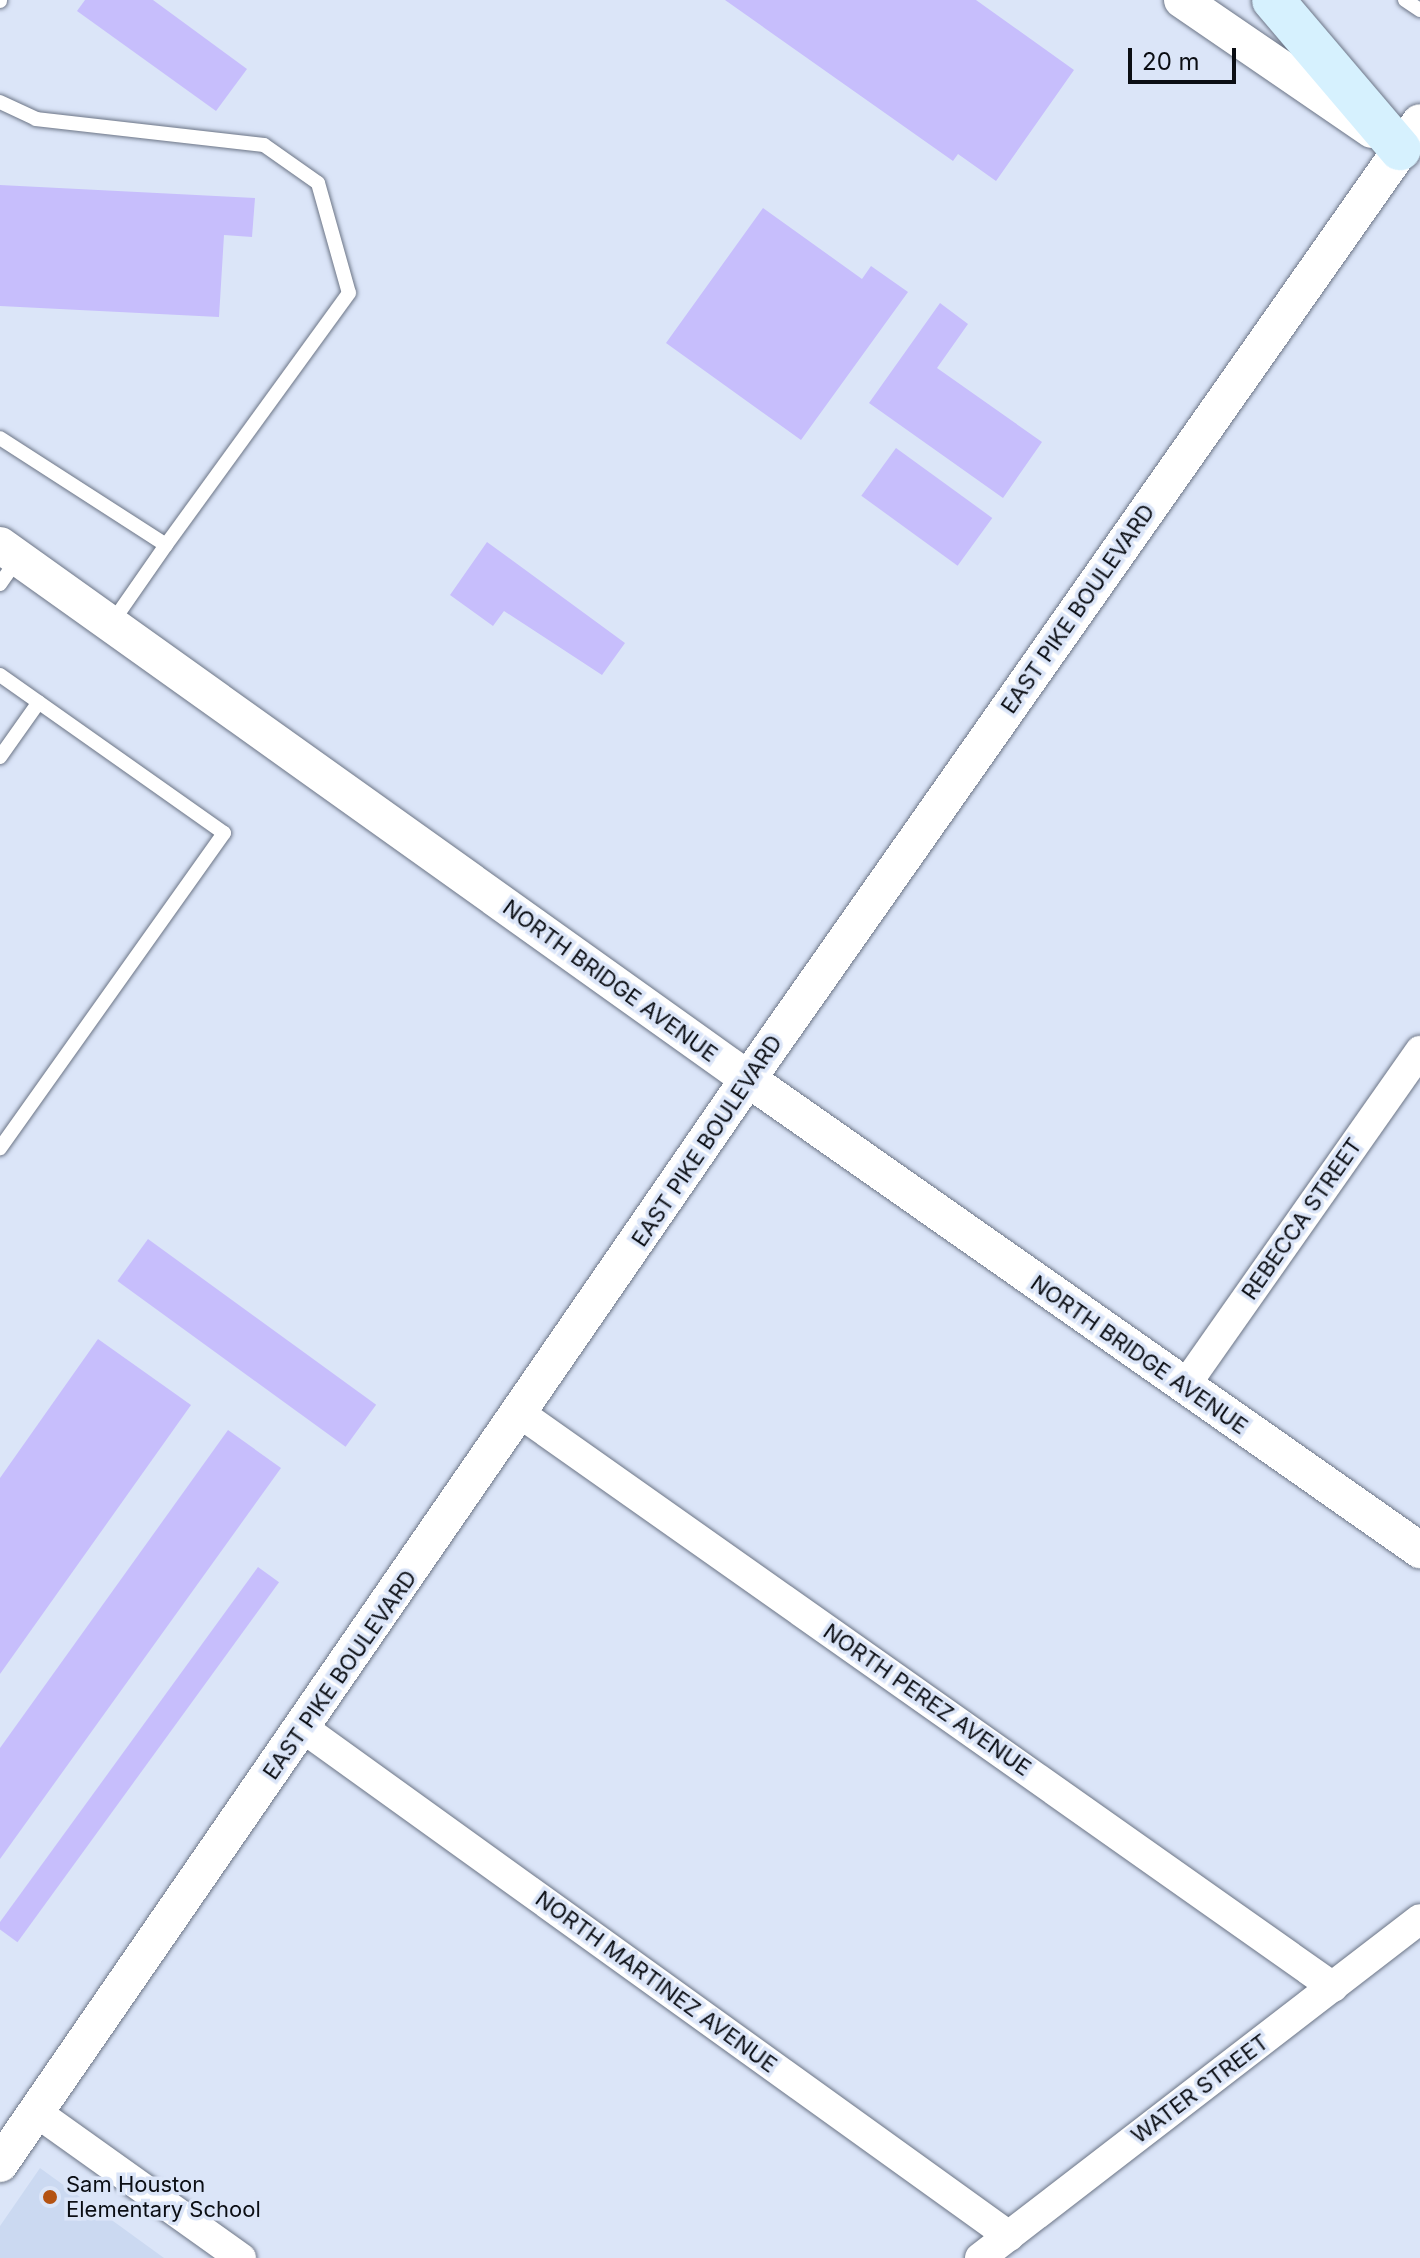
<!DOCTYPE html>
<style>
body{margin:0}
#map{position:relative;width:1420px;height:2258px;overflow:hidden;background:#dbe5f8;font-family:Inter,sans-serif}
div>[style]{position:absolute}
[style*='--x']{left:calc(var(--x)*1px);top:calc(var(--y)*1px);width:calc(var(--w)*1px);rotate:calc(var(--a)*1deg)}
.built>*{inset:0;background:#cbd9f1}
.building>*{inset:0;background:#c7befc;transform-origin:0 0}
.roads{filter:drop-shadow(0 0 2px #6c7586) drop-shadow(0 0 2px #6c7586)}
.service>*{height:14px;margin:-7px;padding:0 7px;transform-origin:7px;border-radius:7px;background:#fff}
.minor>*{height:30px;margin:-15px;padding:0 15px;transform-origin:15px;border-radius:15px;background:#fff}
.tertiary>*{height:36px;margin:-18px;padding:0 18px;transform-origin:18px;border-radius:18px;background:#fff}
.secondary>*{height:42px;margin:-21px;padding:0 21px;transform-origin:21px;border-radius:21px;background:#d6f1fe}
.dots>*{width:22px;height:22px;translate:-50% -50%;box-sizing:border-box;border:4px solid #dbe5f8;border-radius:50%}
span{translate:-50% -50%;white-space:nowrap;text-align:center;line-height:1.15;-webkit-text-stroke:7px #dbe5f8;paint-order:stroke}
.street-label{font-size:22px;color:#0b0e14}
.poi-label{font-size:22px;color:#0b0e14}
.left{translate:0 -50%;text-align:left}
.scale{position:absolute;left:1128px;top:48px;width:108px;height:36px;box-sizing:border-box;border:4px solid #0b0e14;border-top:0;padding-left:10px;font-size:24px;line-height:28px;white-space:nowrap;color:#0b0e14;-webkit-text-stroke:6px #dbe5f8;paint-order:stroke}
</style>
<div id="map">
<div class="built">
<i style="clip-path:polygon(40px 2168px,164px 2258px,0 2258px,0 2226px)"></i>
</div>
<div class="building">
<i style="clip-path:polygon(85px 0,153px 0,247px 69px,216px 111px,77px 11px)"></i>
<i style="clip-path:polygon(725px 0,976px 0,1074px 70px,996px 181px,958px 154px,953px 161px)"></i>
<i style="clip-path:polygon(0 185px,255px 198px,252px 237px,224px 235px,219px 317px,0 306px)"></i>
<i style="clip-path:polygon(763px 208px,862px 279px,871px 266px,908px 292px,801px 440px,666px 343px)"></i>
<i style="clip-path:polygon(940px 303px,968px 324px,937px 368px,1042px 442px,1003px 498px,869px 403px)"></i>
<i style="left:896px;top:448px;width:119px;height:59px;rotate:36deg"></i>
<i style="clip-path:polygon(487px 542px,625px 643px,602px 675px,504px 611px,493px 626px,450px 595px)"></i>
<i style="left:148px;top:1239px;width:282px;height:52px;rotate:36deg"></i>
<i style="clip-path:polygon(98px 1339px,191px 1405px,0 1674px,0 1478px)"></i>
<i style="clip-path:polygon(228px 1430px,281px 1468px,0 1859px,0 1748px)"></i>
<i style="left:258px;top:1567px;width:26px;height:445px;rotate:36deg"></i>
</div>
<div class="roads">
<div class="service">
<i style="--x:1405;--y:0;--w:18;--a:34"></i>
<i style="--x:0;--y:1;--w:1;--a:-90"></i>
<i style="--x:0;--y:102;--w:40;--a:25"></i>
<i style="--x:36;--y:119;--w:229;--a:6.5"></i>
<i style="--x:264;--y:145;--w:66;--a:35.1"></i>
<i style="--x:318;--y:183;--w:114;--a:74.3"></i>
<i style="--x:349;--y:293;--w:311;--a:126"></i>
<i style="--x:166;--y:545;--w:197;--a:-147.2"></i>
<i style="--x:0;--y:584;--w:32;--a:-55"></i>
<i style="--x:111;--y:624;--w:96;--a:-55.2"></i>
<i style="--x:0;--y:675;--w:274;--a:35.2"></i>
<i style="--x:224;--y:833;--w:387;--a:125.4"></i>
<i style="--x:0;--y:757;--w:67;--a:-54.7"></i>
</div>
<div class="minor">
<i style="--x:1184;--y:1387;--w:411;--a:-54.9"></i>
<i style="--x:521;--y:1414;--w:994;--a:35.21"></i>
<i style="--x:303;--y:1728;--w:870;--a:35.74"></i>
<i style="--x:36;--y:2112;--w:252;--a:35.5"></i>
<i style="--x:980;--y:2258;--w:555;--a:-37.61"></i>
</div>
<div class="tertiary">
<i style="--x:1182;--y:0;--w:230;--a:34.4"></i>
<i style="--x:0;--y:545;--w:919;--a:35.52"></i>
<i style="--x:748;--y:1079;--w:821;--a:35.03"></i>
<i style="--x:0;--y:2164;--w:1318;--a:-55.42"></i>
<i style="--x:748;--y:1079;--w:1169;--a:-54.92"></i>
</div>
<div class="secondary">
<i style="--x:1273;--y:0;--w:196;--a:49.6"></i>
</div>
</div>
<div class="dots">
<i style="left:50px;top:2197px;background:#b45313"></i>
</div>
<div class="street-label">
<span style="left:1078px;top:609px;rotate:-55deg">EAST PIKE BOULEVARD</span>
<span style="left:610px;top:981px;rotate:36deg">NORTH BRIDGE AVENUE</span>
<span style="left:707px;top:1141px;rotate:-56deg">EAST PIKE BOULEVARD</span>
<span style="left:1302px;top:1219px;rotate:-55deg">REBECCA STREET</span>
<span style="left:1139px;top:1355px;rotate:35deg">NORTH BRIDGE AVENUE</span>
<span style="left:340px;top:1675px;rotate:-55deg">EAST PIKE BOULEVARD</span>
<span style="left:927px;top:1700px;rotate:35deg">NORTH PEREZ AVENUE</span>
<span style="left:656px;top:1982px;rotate:36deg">NORTH MARTINEZ AVENUE</span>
<span style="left:1200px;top:2089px;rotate:-37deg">WATER STREET</span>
</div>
<div class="poi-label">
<span class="left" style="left:66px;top:2197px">Sam Houston<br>Elementary School</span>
</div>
<div class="scale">20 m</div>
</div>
